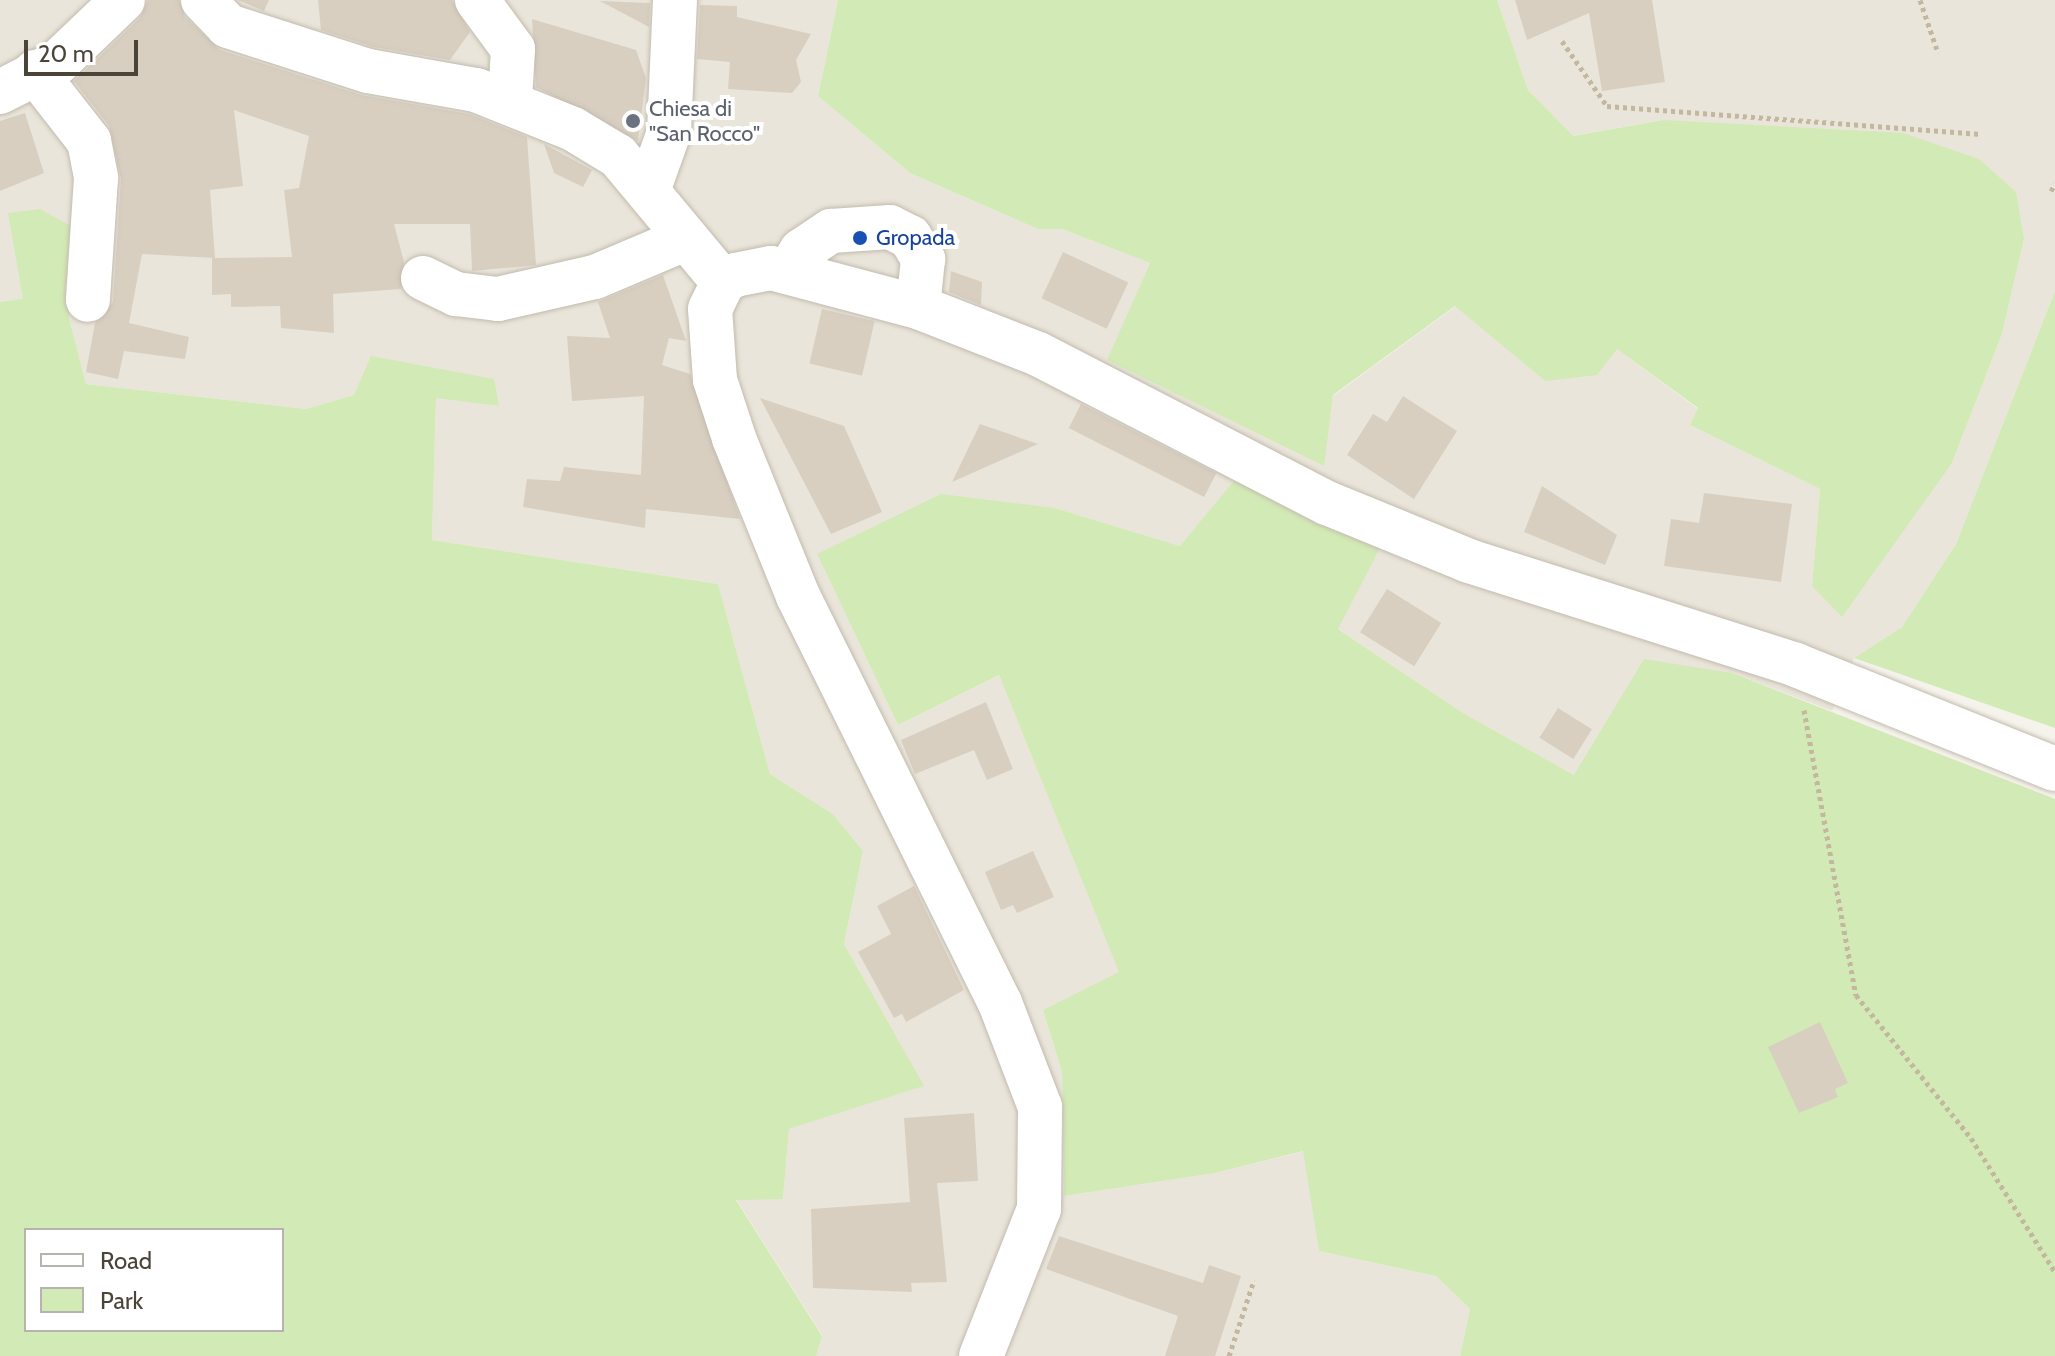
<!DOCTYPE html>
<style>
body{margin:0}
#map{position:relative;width:2055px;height:1356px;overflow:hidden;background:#f6f3ec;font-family:Cabin,sans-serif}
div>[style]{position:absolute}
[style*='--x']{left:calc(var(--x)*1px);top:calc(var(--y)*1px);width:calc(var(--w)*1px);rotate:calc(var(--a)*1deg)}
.residential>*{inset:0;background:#eae5da}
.green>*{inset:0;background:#d2eab5}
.building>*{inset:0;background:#d8cfc1;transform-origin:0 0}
.path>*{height:5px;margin-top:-2.5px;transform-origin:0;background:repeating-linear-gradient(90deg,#c4b79f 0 4px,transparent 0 8px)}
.roads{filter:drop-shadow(0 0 2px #c2bbae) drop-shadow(0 0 2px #c2bbae)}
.minor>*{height:44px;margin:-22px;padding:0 22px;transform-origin:22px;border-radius:22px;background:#fff}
.dots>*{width:22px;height:22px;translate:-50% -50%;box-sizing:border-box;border:4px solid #fff;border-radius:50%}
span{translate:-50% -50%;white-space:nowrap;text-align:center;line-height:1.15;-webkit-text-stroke:8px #fff;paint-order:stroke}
.worship-label{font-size:22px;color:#5b616d}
.left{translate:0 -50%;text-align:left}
.transit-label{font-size:22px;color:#164399}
.legend{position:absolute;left:24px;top:1228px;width:260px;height:104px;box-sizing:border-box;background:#fff;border:2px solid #b7b4b0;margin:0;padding:10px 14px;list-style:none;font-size:24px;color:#4b4439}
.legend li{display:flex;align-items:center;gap:16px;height:40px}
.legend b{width:40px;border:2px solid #b7b4b0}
.scale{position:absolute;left:24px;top:40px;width:114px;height:36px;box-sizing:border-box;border:4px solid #4b4439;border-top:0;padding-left:10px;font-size:24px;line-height:28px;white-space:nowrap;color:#4b4439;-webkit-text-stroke:6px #fff;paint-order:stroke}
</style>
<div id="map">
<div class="residential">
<i style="clip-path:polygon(0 0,838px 0,818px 96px,910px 173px,1038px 229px,1062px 229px,1150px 263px,1108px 360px,1323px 465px,1333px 396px,1456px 306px,1545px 381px,1617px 349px,1698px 409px,1690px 425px,1820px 489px,1812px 586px,1952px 463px,2002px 334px,2024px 239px,1663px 120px,1572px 136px,1528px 90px,1497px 0,2055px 0,2055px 291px,1956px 544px,1902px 627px,1854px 658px,1832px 711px,1732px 673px,1574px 775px,1463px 713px,1337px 628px,1180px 546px,1055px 508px,817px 554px,898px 725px,999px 675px,1120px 973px,1043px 1010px,1062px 1072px,1064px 1196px,1215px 1173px,1304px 1151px,1319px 1251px,1436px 1276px,1470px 1309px,1460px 1356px,816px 1356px,822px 1335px,736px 1199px,783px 1199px,789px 1129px,923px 1086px,844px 944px,863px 851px,833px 814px,770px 774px,718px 584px,432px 540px,436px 397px,498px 406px,493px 379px,354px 395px,306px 409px,86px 384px,69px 318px,73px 227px,23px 300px,0 302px)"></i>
</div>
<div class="green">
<i style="clip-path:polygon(838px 0,1497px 0,1528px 90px,1573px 136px,1663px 120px,1903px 133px,1979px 159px,2016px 192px,2024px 239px,2002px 334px,1952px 463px,1842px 617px,1812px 586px,1820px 489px,1690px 425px,1698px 408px,1617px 349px,1597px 375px,1545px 381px,1455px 306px,1333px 395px,1324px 466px,1107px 360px,1150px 263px,1062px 229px,1038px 229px,910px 173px,818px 96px)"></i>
<i style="clip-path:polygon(evenodd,40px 209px,73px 227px,69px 318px,86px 384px,306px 409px,354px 395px,371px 356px,494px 379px,499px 406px,436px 398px,432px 540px,718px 584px,770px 774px,833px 814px,863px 851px,844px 944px,924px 1086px,789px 1129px,783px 1199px,736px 1200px,822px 1336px,816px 1356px,0 1356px,0 302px,23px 299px,8px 213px,40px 209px,26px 1230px,282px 1230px,282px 1330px,26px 1330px,26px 1230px)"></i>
<i style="clip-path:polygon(2055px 291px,2055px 728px,1854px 658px,1902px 627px,1956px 544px)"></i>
<i style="clip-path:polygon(1238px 476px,1380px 548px,1338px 629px,1463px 713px,1574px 775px,1644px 659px,1732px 673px,2055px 799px,2055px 1356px,1460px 1356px,1470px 1309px,1436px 1276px,1319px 1251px,1303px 1151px,1215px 1173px,1064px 1196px,1062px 1072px,1043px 1010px,1119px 972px,999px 675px,898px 725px,817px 554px,941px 494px,1055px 508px,1180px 546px)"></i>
</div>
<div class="building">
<i style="clip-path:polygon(148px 0,179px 0,185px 17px,220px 50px,361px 95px,469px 114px,527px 137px,536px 265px,472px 271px,470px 224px,394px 224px,404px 262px,401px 289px,333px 294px,334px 333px,281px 328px,280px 306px,231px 307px,231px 294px,212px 295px,212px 258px,292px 257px,284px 190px,299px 188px,309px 136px,234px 110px,243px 186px,210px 190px,215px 258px,142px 254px,129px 323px,189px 337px,185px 359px,124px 351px,118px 379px,86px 372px,95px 323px,113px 302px,121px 179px,109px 126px,74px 81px,140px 18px)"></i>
<i style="clip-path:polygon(238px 0,269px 0,264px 11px)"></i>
<i style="clip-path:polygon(318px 0,452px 0,470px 32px,450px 60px,374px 47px,321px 30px)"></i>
<i style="clip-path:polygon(1515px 0,1652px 0,1665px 82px,1602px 91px,1589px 13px,1527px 40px)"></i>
<i style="clip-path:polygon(600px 1px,650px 3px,649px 27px)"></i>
<i style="clip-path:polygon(700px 5px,737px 6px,737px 17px,811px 34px,796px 60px,801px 82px,792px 93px,728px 89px,730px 62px,697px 59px)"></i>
<i style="clip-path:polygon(532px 19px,636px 50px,646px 78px,638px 141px,536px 87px)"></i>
<i style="clip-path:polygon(25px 113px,44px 173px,0 191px,0 121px)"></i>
<i style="clip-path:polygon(544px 144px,592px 170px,583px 187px,554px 173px)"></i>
<i style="left:1063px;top:252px;width:72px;height:51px;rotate:25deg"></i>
<i style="clip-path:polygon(951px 271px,982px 282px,981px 305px,949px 292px)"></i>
<i style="clip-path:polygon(663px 275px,686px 341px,669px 338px,662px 365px,690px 374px,740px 519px,646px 509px,645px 528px,523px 507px,527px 479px,560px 481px,564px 467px,641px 475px,644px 396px,572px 401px,567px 336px,610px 338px,598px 302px)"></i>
<i style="left:822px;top:309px;width:54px;height:56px;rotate:13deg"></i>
<i style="clip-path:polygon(1403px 396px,1457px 431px,1414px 499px,1347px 455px,1373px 414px,1387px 422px)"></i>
<i style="clip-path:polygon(760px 398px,844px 426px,882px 512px,831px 534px)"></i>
<i style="left:1081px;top:404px;width:152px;height:27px;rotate:27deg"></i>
<i style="clip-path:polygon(980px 424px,1038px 444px,952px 482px)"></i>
<i style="clip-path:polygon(1542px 486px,1617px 535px,1605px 565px,1524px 532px)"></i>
<i style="clip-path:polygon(1704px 493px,1792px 504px,1781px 582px,1664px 566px,1671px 519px,1699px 523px)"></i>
<i style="left:1387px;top:589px;width:64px;height:51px;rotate:32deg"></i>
<i style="clip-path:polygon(986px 702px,1013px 769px,987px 780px,974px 750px,915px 774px,901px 740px)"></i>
<i style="left:1558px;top:708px;width:40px;height:35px;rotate:32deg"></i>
<i style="clip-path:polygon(1033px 851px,1054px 897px,1017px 913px,1013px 905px,1001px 910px,985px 872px)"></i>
<i style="clip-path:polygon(914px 886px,964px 990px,906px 1022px,902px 1014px,894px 1018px,858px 952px,891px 934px,877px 906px)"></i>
<i style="clip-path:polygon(1820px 1022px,1848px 1083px,1835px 1089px,1838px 1097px,1799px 1113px,1768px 1047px)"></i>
<i style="clip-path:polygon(974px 1113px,978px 1181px,937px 1183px,947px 1282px,911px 1283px,912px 1292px,813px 1288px,811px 1209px,910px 1202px,904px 1118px)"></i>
<i style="clip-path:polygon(1059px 1236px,1203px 1283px,1209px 1265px,1241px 1276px,1215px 1356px,1165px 1356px,1178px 1316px,1046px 1269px)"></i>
</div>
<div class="path">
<i style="--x:1920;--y:0;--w:56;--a:71.2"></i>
<i style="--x:1562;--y:41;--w:79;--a:55.3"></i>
<i style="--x:1607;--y:106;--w:375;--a:4.3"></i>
<i style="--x:2051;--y:191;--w:8;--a:-60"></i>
<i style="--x:1804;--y:710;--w:290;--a:79.7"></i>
<i style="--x:1856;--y:995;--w:184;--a:51.2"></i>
<i style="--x:1971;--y:1138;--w:158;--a:57.9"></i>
<i style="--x:1229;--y:1356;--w:80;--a:-71.8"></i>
</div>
<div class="roads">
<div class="minor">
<i style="--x:203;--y:0;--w:36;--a:46"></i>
<i style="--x:228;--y:26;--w:147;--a:17.8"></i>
<i style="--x:368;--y:71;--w:110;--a:10"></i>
<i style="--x:476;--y:90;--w:105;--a:21.9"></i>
<i style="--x:573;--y:129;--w:52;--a:31"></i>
<i style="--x:618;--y:156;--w:164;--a:50.2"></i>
<i style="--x:477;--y:0;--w:61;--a:53.7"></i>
<i style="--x:513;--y:49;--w:51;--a:93.4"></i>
<i style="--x:35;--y:72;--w:88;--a:52"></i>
<i style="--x:89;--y:141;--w:38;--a:79"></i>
<i style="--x:96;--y:178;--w:122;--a:93.8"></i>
<i style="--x:0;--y:92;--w:64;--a:-27"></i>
<i style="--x:57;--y:63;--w:91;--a:-43.7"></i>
<i style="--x:648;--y:191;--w:63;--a:-70.4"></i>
<i style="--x:669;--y:132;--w:132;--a:-87.4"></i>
<i style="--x:788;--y:272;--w:25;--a:-58"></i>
<i style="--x:801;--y:251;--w:36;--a:-34"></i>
<i style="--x:831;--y:231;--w:59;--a:-3.9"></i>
<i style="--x:890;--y:227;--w:22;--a:27"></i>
<i style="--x:910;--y:237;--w:26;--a:59"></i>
<i style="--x:923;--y:259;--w:48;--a:95.9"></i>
<i style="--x:423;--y:278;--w:37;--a:26"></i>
<i style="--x:456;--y:294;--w:42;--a:6.8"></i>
<i style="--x:498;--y:299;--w:99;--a:-12.8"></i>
<i style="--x:595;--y:277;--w:95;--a:-23"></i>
<i style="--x:981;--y:1356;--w:158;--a:-68.5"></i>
<i style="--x:1039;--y:1209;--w:102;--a:-89.4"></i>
<i style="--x:1040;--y:1107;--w:111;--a:-111"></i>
<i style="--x:1000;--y:1003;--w:454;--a:-116.4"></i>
<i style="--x:798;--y:596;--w:170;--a:-112.1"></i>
<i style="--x:734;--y:438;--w:61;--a:-108.1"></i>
<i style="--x:715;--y:380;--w:71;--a:-94"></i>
<i style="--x:710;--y:309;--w:30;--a:-64"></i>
<i style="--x:723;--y:282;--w:14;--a:-30"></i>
<i style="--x:735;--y:275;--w:37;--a:-11"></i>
<i style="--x:771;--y:268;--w:152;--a:14.9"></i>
<i style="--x:918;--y:307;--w:129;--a:21.4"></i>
<i style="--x:1038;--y:354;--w:325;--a:27.3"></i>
<i style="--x:1327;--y:503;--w:153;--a:22.2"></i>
<i style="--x:1469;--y:561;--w:343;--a:17.6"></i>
<i style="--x:1796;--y:665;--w:279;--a:21.9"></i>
</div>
</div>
<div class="dots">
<i style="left:633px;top:121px;background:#6b7280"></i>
<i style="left:860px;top:238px;background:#1a4fb4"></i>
</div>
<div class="worship-label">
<span class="left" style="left:649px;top:121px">Chiesa di<br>"San Rocco"</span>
</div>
<div class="transit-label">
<span class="left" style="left:876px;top:238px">Gropada</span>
</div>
<ul class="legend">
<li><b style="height:10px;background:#fff"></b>Road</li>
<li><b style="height:22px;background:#d2eab5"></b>Park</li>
</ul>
<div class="scale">20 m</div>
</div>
